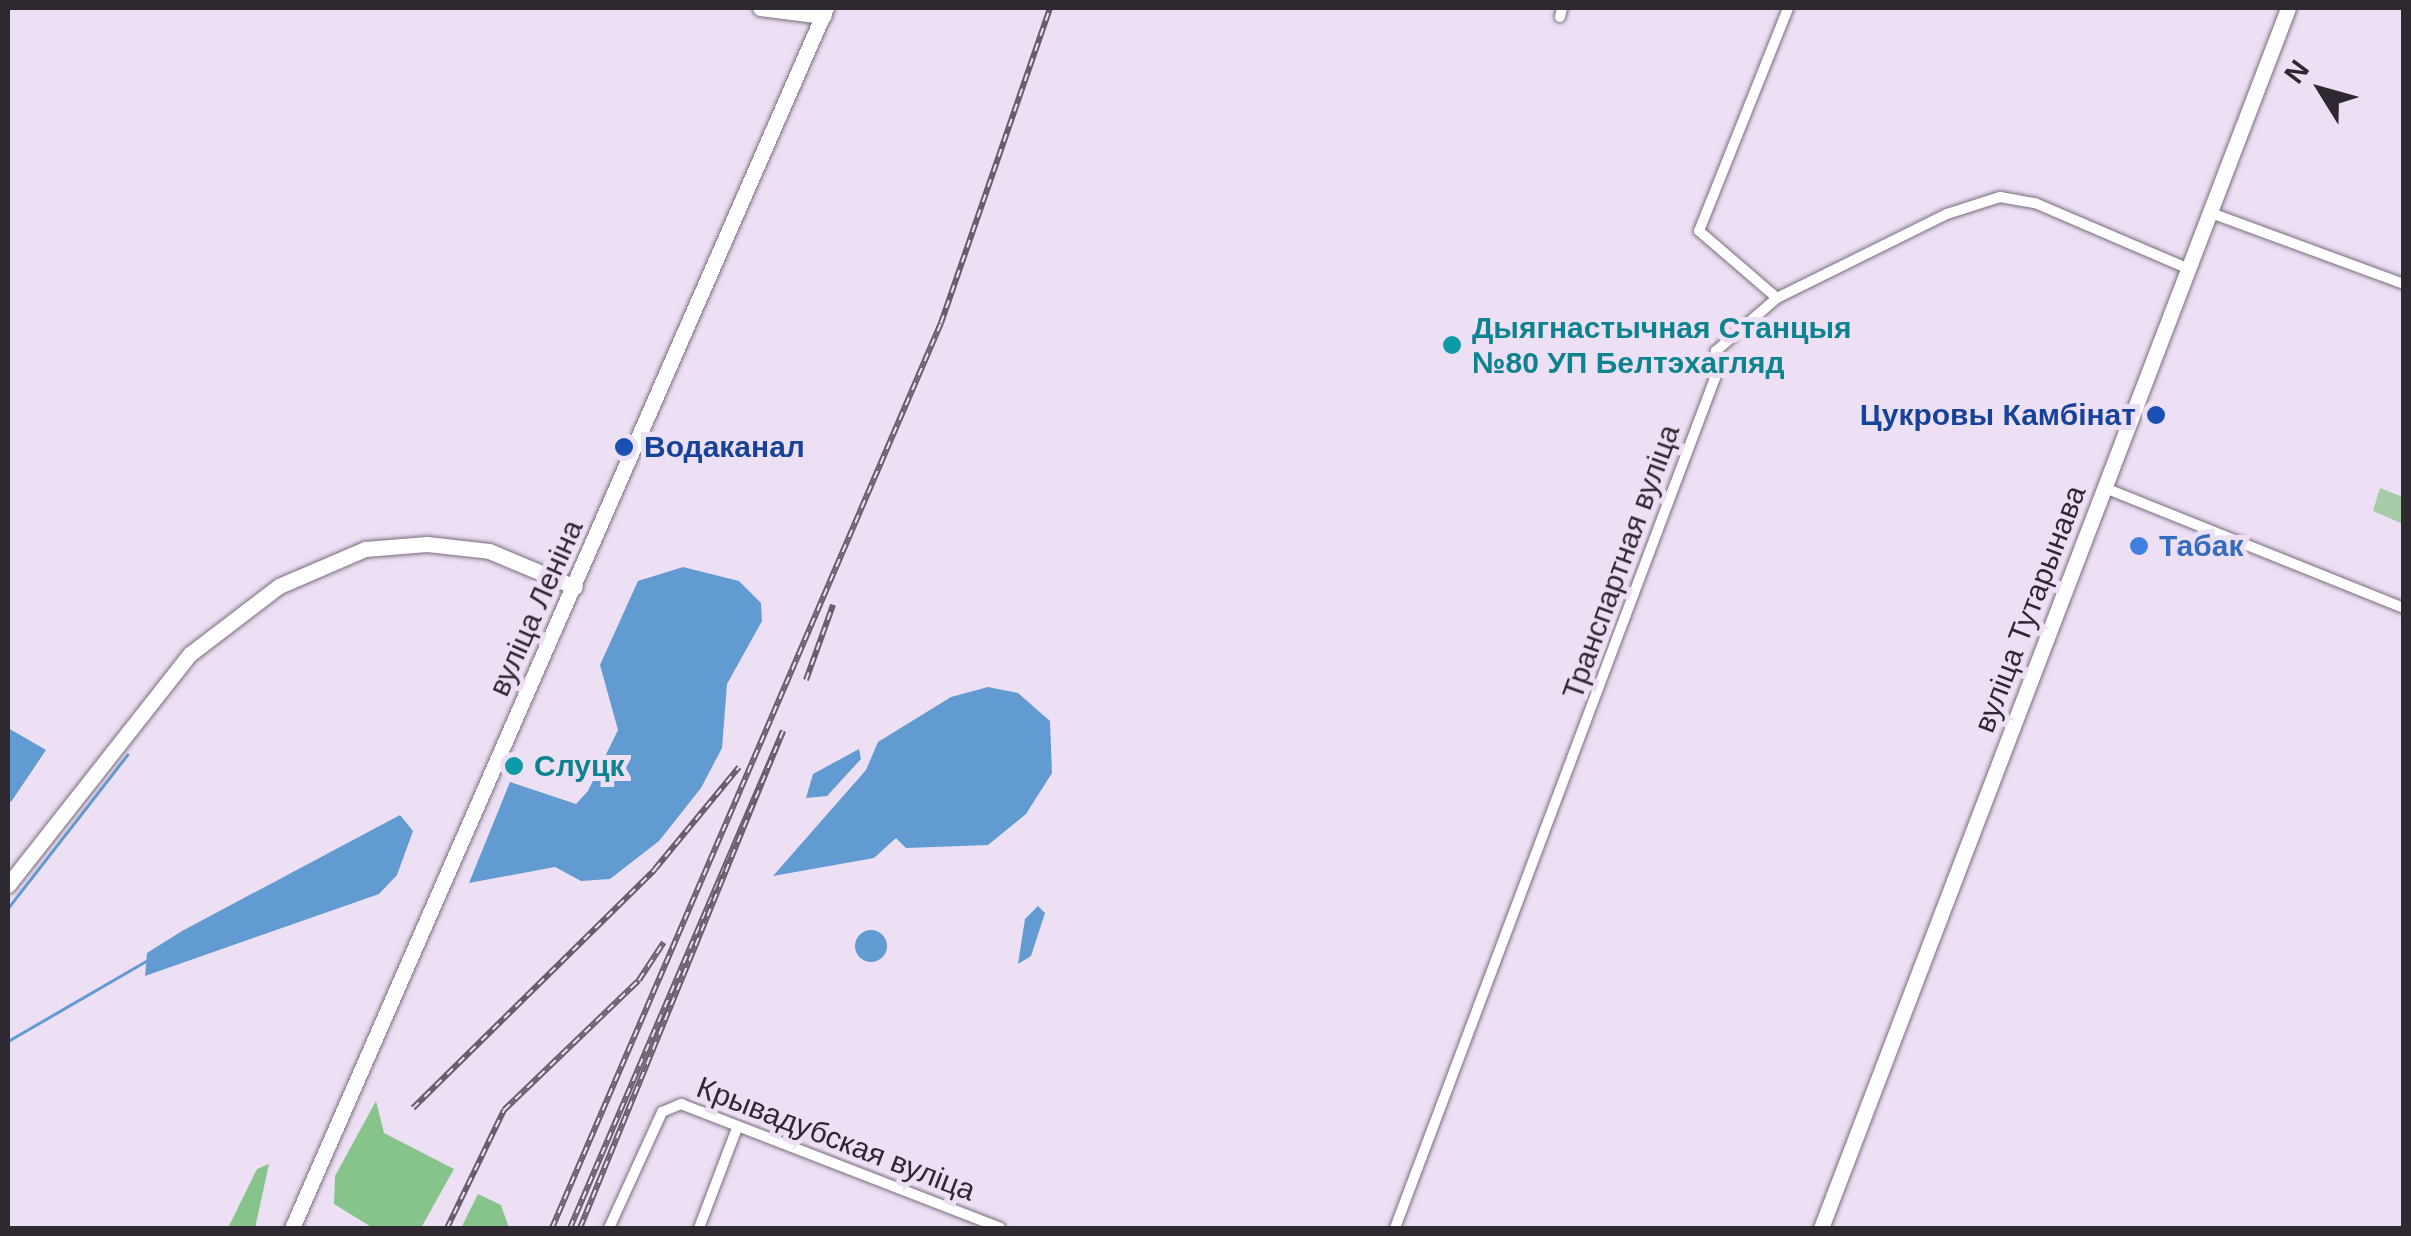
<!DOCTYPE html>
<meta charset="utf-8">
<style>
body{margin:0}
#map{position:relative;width:2411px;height:1236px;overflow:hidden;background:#eee0f4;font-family:Helvetica,sans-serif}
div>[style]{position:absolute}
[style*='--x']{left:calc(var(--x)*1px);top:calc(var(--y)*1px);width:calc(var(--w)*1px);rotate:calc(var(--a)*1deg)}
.green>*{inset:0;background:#a5cba7}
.forest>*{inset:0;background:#87c48b}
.water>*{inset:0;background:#629ad2}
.round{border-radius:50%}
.stream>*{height:2.5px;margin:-1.25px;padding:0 1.25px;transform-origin:1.25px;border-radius:1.25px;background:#629ad2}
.roads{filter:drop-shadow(0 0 2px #796d7e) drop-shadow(0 0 2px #796d7e)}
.street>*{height:10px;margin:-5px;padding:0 5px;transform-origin:5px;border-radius:5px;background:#fff}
.secondary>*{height:15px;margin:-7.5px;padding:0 7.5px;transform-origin:7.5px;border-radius:7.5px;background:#fff}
.rail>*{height:6px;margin-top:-3px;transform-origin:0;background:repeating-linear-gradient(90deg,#eee0f4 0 8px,#67606b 0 16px);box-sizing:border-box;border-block:2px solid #67606b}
.dots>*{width:28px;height:28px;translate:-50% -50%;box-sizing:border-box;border:5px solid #eee0f4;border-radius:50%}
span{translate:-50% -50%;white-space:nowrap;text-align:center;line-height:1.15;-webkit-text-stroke:10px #eee0f4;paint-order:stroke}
.culture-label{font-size:30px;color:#0d838f;font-weight:700}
.left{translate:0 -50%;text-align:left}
.transit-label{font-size:30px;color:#164399;font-weight:700}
.right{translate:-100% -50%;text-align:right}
.shop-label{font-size:30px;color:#366cbe;font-weight:700}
.street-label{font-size:30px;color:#2e2930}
.frame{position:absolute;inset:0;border:10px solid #2e2930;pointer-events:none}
.north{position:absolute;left:2271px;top:40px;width:100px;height:100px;-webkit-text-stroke:8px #eee0f4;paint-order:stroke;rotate:307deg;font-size:28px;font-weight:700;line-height:40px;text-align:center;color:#2e2930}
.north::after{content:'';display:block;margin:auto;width:35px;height:45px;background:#2e2930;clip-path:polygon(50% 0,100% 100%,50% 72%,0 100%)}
</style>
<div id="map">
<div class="green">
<i style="clip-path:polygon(2380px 488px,2403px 497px,2403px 524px,2373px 511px)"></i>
</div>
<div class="forest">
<i style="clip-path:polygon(376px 1101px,384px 1133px,454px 1169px,421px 1228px,373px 1228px,334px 1204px,335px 1176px)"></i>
<i style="clip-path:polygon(269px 1164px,255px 1228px,228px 1228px,257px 1169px)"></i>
<i style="clip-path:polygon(478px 1194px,501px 1205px,509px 1228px,461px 1228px)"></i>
</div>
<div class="water">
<i style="clip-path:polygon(683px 567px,739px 581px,761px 603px,762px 621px,727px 684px,722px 748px,701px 788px,659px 841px,610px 879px,581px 881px,555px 867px,469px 883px,510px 782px,576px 804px,588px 791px,618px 730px,600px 665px,638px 581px)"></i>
<i style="clip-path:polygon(988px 687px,1018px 693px,1050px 721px,1052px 773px,1026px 814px,988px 845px,906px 848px,896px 838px,874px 858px,773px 876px,866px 770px,878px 742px,951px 697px)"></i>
<i style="clip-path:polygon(8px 728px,46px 750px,11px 802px,8px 800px)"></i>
<i style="clip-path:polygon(859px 749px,861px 759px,827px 796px,806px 798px,813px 774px)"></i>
<i style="clip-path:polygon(400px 815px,413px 831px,397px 875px,379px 894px,145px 976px,147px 953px,182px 931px)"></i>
<i style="clip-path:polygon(1038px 906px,1045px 913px,1031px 956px,1018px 964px,1025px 919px)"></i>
<i class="round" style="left:855px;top:930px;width:32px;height:32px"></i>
</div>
<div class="stream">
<i style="--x:8;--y:908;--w:194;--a:-52.1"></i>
<i style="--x:8;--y:1041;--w:160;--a:-30.1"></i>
</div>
<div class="roads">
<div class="street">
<i style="--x:1560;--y:17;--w:9;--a:-77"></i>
<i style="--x:2211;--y:213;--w:206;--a:20.2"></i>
<i style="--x:1777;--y:298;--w:103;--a:-139.3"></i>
<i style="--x:1699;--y:231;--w:240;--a:-68.2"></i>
<i style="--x:2105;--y:488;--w:322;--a:21.9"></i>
<i style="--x:609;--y:1228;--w:128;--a:-65.4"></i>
<i style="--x:662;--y:1112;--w:21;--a:-23"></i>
<i style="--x:681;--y:1104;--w:342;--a:21.2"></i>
<i style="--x:699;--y:1228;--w:107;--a:-69.2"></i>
<i style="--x:1395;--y:1228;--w:908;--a:-69.37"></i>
<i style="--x:1715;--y:378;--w:27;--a:-88"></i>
<i style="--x:1716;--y:351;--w:81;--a:-41"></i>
<i style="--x:1777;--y:298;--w:190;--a:-26.3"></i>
<i style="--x:1947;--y:214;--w:56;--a:-17.8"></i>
<i style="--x:2000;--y:197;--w:36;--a:10"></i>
<i style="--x:2035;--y:203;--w:168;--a:23.2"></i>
</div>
<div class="secondary">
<i style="--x:760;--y:8;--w:64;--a:7.2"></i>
<i style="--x:8;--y:885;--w:294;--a:-51.8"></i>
<i style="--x:190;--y:654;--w:112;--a:-37.4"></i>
<i style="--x:279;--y:586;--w:94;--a:-23.3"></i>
<i style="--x:365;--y:549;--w:62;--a:-4.6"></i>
<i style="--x:427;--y:544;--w:62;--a:6.4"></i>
<i style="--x:489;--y:551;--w:93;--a:22.7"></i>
<i style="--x:292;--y:1228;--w:1332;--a:-66.36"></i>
<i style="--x:1821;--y:1228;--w:1306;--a:-69.05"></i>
</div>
</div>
<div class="rail">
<i style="--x:806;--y:680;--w:80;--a:-70.2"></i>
<i style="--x:413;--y:1108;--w:340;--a:-44.6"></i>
<i style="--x:655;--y:869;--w:132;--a:-50.5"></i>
<i style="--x:447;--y:1228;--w:131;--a:-64.2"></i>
<i style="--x:504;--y:1110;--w:187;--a:-43.9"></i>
<i style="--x:639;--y:980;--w:45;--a:-56.7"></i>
<i style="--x:552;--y:1228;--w:985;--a:-66.74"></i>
<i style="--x:941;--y:323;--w:333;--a:-70.9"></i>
<i style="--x:570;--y:1228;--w:541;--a:-66.8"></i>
<i style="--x:783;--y:731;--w:537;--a:112.22"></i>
</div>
<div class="dots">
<i style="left:1452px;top:345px;background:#0f9aa8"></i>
<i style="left:2156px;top:415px;background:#1a4fb4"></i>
<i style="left:624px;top:447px;background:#1a4fb4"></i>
<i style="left:2139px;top:546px;background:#3f7fe0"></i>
<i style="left:514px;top:766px;background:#0f9aa8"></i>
</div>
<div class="culture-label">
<span class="left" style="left:1472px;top:345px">Дыягнастычная Станцыя<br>№80 УП Белтэхагляд</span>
<span class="left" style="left:534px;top:766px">Слуцк</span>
</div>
<div class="transit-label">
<span class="right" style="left:2136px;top:415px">Цукровы Камбінат</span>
<span class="left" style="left:644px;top:447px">Водаканал</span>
</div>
<div class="shop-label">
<span class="left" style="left:2159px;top:546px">Табак</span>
</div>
<div class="street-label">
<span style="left:1621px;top:562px;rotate:-70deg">Транспартная вуліца</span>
<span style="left:536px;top:608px;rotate:-66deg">вуліца Леніна</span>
<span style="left:2030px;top:609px;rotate:-69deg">вуліца Тутарынава</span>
<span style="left:836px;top:1139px;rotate:21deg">Крывадубская вуліца</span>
</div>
<div class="frame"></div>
<div class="north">N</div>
</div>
